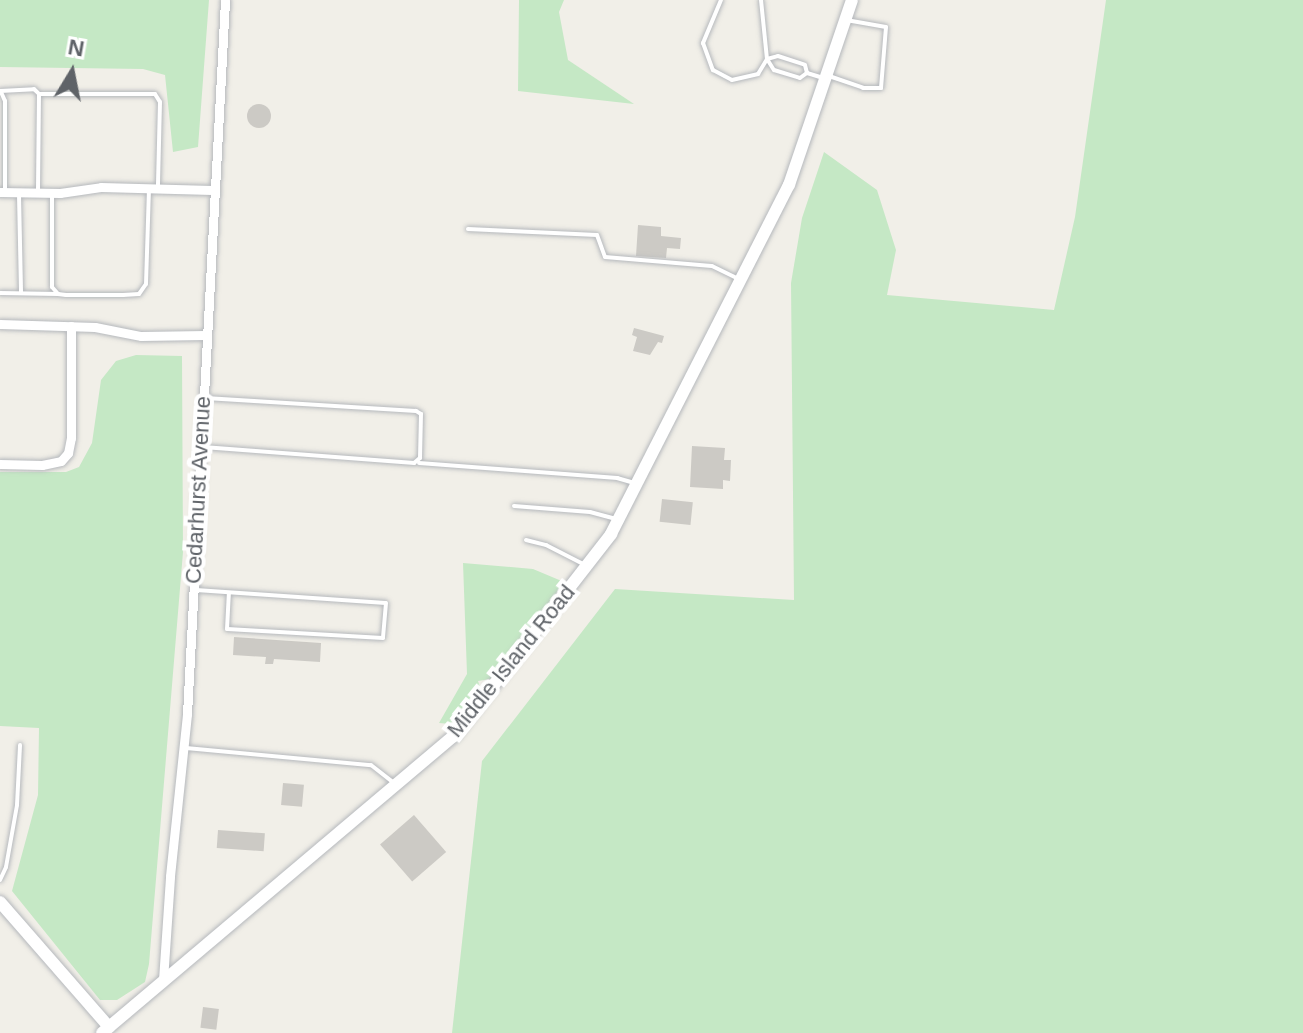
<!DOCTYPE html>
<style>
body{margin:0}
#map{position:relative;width:1303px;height:1033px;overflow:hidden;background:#f1efe8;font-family:Arial,sans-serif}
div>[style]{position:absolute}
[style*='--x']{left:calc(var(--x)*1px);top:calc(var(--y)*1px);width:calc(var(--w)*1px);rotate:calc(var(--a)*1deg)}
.green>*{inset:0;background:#c5e8c5}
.building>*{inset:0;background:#cccac5;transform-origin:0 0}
.round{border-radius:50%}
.roads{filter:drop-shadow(0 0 2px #b5b8bc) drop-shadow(0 0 2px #b5b8bc)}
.lane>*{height:4px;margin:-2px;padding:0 2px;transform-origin:2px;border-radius:2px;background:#fff}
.street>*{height:9px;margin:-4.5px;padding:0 4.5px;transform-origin:4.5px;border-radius:4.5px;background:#fff}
.secondary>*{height:12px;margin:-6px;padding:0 6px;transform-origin:6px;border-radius:6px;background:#fff}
span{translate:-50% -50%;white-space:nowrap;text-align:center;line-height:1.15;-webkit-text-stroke:8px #fff;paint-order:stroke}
.street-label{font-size:22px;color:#5f6368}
.north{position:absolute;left:32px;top:32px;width:80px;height:80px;-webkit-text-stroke:6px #fff;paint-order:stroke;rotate:10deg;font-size:22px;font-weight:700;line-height:32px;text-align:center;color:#5f6368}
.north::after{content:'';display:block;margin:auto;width:28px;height:36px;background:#5f6368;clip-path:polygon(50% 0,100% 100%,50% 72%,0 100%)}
</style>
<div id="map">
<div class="green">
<i style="clip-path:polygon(0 0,209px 0,198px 147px,173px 152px,165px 75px,143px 69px,0 67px)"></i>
<i style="clip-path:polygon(519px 0,564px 0,559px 12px,568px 60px,634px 104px,518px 91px)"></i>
<i style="clip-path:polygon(1106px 0,1303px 0,1303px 1033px,452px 1033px,482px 761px,615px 589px,794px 600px,791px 283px,802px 218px,824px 152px,877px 190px,896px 250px,887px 295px,1054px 310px,1075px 217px)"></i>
<i style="clip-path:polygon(136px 355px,182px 356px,183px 552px,149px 964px,145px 982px,117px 1000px,100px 1000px,12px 891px,38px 795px,39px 728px,0 726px,0 472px,66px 472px,79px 467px,92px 443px,101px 380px,116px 361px)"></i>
<i style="clip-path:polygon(463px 563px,533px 569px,564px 582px,529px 633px,490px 679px,478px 681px,481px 690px,451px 724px,439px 723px,467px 674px)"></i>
</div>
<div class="building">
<i class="round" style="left:247px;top:104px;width:24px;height:24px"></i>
<i style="clip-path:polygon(638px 225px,661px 227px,661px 236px,681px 238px,680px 249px,667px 248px,666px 258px,636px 256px)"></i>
<i style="clip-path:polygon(634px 328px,664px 336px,662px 343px,658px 342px,650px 355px,633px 351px,637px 337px,632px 335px)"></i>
<i style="clip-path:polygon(692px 446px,725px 448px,724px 460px,731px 460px,730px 481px,723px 480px,723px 489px,690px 487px)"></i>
<i style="left:662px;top:499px;width:31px;height:23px;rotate:6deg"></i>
<i style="clip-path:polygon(234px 637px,321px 643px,320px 662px,274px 659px,273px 664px,265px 664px,266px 657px,233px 655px)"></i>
<i style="left:283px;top:783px;width:21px;height:22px;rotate:5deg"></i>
<i style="left:414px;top:815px;width:49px;height:45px;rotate:49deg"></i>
<i style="left:218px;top:830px;width:47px;height:18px;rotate:4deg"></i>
<i style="left:203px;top:1007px;width:16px;height:21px;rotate:7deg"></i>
</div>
<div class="roads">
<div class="lane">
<i style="--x:721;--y:0;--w:47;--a:112.7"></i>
<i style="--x:703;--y:43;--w:29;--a:70"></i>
<i style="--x:713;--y:70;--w:21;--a:28"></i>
<i style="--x:732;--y:80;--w:27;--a:-13"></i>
<i style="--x:758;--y:74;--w:17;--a:-59"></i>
<i style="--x:767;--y:59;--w:11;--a:-15"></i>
<i style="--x:778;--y:56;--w:28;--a:18"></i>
<i style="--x:805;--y:65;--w:8;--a:76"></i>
<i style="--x:807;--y:73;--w:17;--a:17"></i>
<i style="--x:761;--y:0;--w:59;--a:84.2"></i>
<i style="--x:767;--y:59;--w:13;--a:58"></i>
<i style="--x:774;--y:70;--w:27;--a:17"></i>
<i style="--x:800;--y:78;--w:9;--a:-36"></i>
<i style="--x:829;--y:76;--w:36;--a:19"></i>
<i style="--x:863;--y:88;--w:18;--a:0"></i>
<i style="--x:881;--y:88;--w:61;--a:-85.3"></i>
<i style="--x:886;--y:27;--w:39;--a:-170"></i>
<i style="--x:0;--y:91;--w:34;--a:-3"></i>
<i style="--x:34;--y:89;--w:7;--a:45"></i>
<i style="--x:39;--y:94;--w:96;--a:90.6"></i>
<i style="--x:1;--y:92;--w:10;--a:66"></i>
<i style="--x:5;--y:101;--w:89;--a:90"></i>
<i style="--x:39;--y:94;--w:116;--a:0"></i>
<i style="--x:155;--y:94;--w:9;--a:58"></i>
<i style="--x:160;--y:102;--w:84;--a:91.4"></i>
<i style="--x:52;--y:193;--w:94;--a:90"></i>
<i style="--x:52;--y:287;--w:9;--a:49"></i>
<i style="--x:58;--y:294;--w:8;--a:7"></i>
<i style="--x:66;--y:295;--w:57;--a:0"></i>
<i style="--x:123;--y:295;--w:16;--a:-4"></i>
<i style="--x:139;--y:294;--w:12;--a:-55"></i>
<i style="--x:146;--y:284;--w:93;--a:-88.2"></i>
<i style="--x:19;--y:195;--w:98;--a:88.8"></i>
<i style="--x:468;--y:229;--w:129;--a:2.7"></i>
<i style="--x:597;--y:235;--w:23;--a:70"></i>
<i style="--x:605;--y:257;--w:107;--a:4.8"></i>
<i style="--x:712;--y:266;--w:28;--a:26"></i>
<i style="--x:0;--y:293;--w:58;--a:1"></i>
<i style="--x:203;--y:447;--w:212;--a:4.3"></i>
<i style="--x:414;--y:463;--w:8;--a:-40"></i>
<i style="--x:420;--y:458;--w:44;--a:-88.7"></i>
<i style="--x:421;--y:414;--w:6;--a:-149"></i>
<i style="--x:416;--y:411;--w:211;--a:-176.5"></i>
<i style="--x:419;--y:463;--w:199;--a:4.3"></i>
<i style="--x:617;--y:478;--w:19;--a:16"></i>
<i style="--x:514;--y:506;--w:76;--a:4.5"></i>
<i style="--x:590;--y:512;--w:28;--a:15"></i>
<i style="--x:526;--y:540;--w:21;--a:14"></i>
<i style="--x:546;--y:545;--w:44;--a:27.1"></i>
<i style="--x:196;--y:590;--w:190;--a:3.9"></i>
<i style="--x:386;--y:603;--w:35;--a:95"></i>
<i style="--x:383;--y:638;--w:156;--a:-176.7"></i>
<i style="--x:227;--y:629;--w:36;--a:-87"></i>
<i style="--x:186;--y:748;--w:186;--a:5.3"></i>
<i style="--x:371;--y:765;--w:29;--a:38"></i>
<i style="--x:0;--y:880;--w:14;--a:-65"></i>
<i style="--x:6;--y:867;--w:63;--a:-79.9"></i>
<i style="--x:17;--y:805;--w:60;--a:-87.1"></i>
</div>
<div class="street">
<i style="--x:0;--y:192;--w:60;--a:1"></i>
<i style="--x:60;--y:193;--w:41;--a:-8.3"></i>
<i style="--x:101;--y:187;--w:111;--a:1.5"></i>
<i style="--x:0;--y:324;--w:95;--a:1.8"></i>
<i style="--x:95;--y:327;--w:47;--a:11.1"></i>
<i style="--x:141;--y:336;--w:64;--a:-0.9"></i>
<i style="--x:0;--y:464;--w:42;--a:1.4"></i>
<i style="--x:42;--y:465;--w:19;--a:-12"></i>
<i style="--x:61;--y:461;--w:11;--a:-49"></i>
<i style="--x:68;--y:453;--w:15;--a:-79"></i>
<i style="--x:71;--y:438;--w:112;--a:-90"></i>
<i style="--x:163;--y:980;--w:104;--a:-86.1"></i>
<i style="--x:170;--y:876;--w:163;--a:-84"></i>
<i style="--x:187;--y:714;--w:715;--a:-86.95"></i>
</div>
<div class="secondary">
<i style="--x:0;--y:902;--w:166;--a:48.9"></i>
<i style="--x:102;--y:1033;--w:461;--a:-40.2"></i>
<i style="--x:454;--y:736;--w:256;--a:-52.1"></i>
<i style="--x:611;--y:534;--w:392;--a:-63"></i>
<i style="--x:789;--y:185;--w:195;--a:-71.2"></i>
</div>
</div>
<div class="street-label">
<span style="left:198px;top:490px;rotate:-87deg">Cedarhurst Avenue</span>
<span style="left:511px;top:661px;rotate:-51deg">Middle Island Road</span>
</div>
<div class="north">N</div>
</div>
